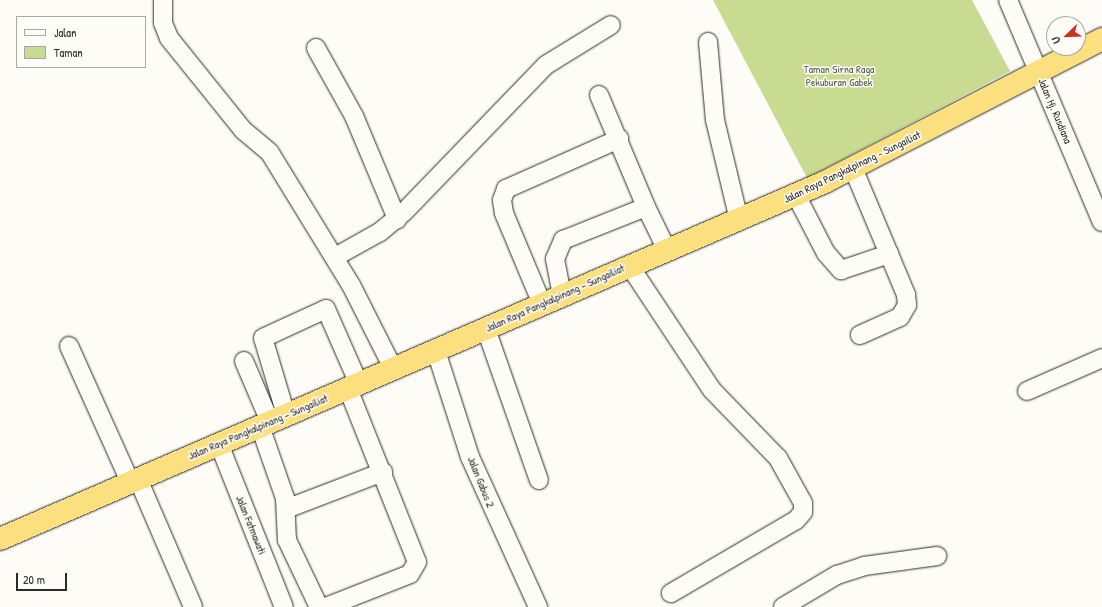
<!DOCTYPE html>
<style>
body{margin:0}
#map{position:relative;width:1102px;height:607px;overflow:hidden;background:#fdfcf7;font-family:"Patrick Hand",sans-serif}
div>[style]{position:absolute}
[style*='--x']{left:calc(var(--x)*1px);top:calc(var(--y)*1px);width:calc(var(--w)*1px);rotate:calc(var(--a)*1deg)}
.green>*{inset:0;background:#c9db90}
.roads{filter:drop-shadow(0 0 1px #2b2b2b) drop-shadow(0 0 1px #2b2b2b)}
.minor>*{height:18px;margin:-9px;padding:0 9px;transform-origin:9px;border-radius:9px;background:#fdfcf7}
.highway>*{height:22px;margin:-11px;padding:0 11px;transform-origin:11px;border-radius:11px;background:#fce080}
span{translate:-50% -50%;white-space:nowrap;text-align:center;line-height:1.15;-webkit-text-stroke:3px #fdfcf7;paint-order:stroke}
.park-label{font-size:11px;color:#525744}
.street-label{font-size:11px;color:#2b2b2b}
.legend{position:absolute;left:16px;top:16px;width:130px;height:52px;box-sizing:border-box;background:#fdfcf7;border:1px solid #a9a8a5;margin:0;padding:5px 7px;list-style:none;font-size:12px;color:#2b2b2b}
.legend li{display:flex;align-items:center;gap:8px;height:20px}
.legend b{width:20px;border:1px solid #a9a8a5}
.north{position:absolute;left:1046px;top:16px;width:40px;height:40px;box-sizing:border-box;background:#fdfcf7;border:1px solid #a9a8a5;border-radius:50%;rotate:247deg;font-size:11px;font-weight:700;line-height:16px;text-align:center;color:#2b2b2b}
.north::after{content:'';display:block;margin:auto;width:14px;height:18px;background:#c8321e;clip-path:polygon(50% 0,100% 100%,50% 72%,0 100%)}
.scale{position:absolute;left:16px;top:573px;width:51px;height:18px;box-sizing:border-box;border:2px solid #2b2b2b;border-top:0;padding-left:5px;font-size:12px;line-height:14px;white-space:nowrap;color:#2b2b2b;-webkit-text-stroke:3px #fdfcf7;paint-order:stroke}
</style>
<div id="map">
<div class="green">
<i style="clip-path:polygon(713px 0,972px 0,1010px 71px,807px 178px)"></i>
</div>
<div class="roads">
<div class="minor">
<i style="--x:163;--y:0;--w:23;--a:90"></i>
<i style="--x:163;--y:23;--w:16;--a:68"></i>
<i style="--x:169;--y:38;--w:118;--a:51.2"></i>
<i style="--x:243;--y:130;--w:35;--a:40"></i>
<i style="--x:270;--y:153;--w:155;--a:58.5"></i>
<i style="--x:351;--y:285;--w:95;--a:63.2"></i>
<i style="--x:1008;--y:0;--w:241;--a:67.1"></i>
<i style="--x:708;--y:42;--w:78;--a:84.9"></i>
<i style="--x:715;--y:120;--w:103;--a:76.5"></i>
<i style="--x:316;--y:48;--w:78;--a:60.8"></i>
<i style="--x:354;--y:116;--w:112;--a:67.3"></i>
<i style="--x:599;--y:95;--w:121;--a:67.2"></i>
<i style="--x:853;--y:168;--w:138;--a:67.3"></i>
<i style="--x:906;--y:295;--w:10;--a:84"></i>
<i style="--x:907;--y:305;--w:14;--a:120"></i>
<i style="--x:900;--y:317;--w:44;--a:155.8"></i>
<i style="--x:796;--y:195;--w:65;--a:62.7"></i>
<i style="--x:826;--y:253;--w:23;--a:49"></i>
<i style="--x:841;--y:270;--w:51;--a:-18.4"></i>
<i style="--x:335;--y:257;--w:51;--a:-29.1"></i>
<i style="--x:380;--y:232;--w:31;--a:-40"></i>
<i style="--x:404;--y:212;--w:204;--a:-46"></i>
<i style="--x:546;--y:65;--w:76;--a:-31.6"></i>
<i style="--x:629;--y:265;--w:150;--a:56.4"></i>
<i style="--x:712;--y:390;--w:95;--a:45.9"></i>
<i style="--x:778;--y:458;--w:51;--a:60.9"></i>
<i style="--x:803;--y:503;--w:9;--a:90"></i>
<i style="--x:803;--y:512;--w:11;--a:131"></i>
<i style="--x:796;--y:520;--w:145;--a:149.7"></i>
<i style="--x:562;--y:295;--w:37;--a:-101"></i>
<i style="--x:555;--y:259;--w:21;--a:-67"></i>
<i style="--x:563;--y:240;--w:89;--a:-21.7"></i>
<i style="--x:646;--y:207;--w:48;--a:64"></i>
<i style="--x:542;--y:304;--w:99;--a:-112.7"></i>
<i style="--x:504;--y:213;--w:13;--a:-99"></i>
<i style="--x:502;--y:200;--w:12;--a:-70"></i>
<i style="--x:506;--y:189;--w:124;--a:-23.9"></i>
<i style="--x:486;--y:329;--w:160;--a:70.7"></i>
<i style="--x:69;--y:346;--w:149;--a:65.8"></i>
<i style="--x:436;--y:351;--w:111;--a:72.2"></i>
<i style="--x:470;--y:457;--w:165;--a:65.6"></i>
<i style="--x:244;--y:361;--w:66;--a:66.9"></i>
<i style="--x:1027;--y:391;--w:82;--a:-23.7"></i>
<i style="--x:286;--y:415;--w:80;--a:-106.6"></i>
<i style="--x:263;--y:338;--w:69;--a:-24.7"></i>
<i style="--x:326;--y:309;--w:82;--a:66.3"></i>
<i style="--x:260;--y:426;--w:76;--a:70.9"></i>
<i style="--x:285;--y:498;--w:42;--a:87.3"></i>
<i style="--x:287;--y:540;--w:74;--a:64.5"></i>
<i style="--x:219;--y:444;--w:175;--a:68.3"></i>
<i style="--x:138;--y:479;--w:139;--a:66.7"></i>
<i style="--x:286;--y:509;--w:104;--a:-20.9"></i>
<i style="--x:326;--y:607;--w:90;--a:-21.4"></i>
<i style="--x:410;--y:574;--w:14;--a:-60"></i>
<i style="--x:417;--y:562;--w:186;--a:-111.7"></i>
<i style="--x:783;--y:607;--w:63;--a:-30.7"></i>
<i style="--x:837;--y:575;--w:28;--a:-18"></i>
<i style="--x:864;--y:566;--w:74;--a:-7.8"></i>
</div>
<div class="highway">
<i style="--x:0;--y:539;--w:899;--a:-23.4"></i>
<i style="--x:825;--y:182;--w:312;--a:-27.3"></i>
</div>
</div>
<div class="park-label">
<span style="left:839px;top:76px">Taman Sirna Raga<br>Pekuburan Gabek</span>
</div>
<div class="street-label">
<span style="left:1055px;top:111px;rotate:67deg">Jalan Hj. Rusdiana</span>
<span style="left:852px;top:167px;rotate:-26deg">Jalan Raya Pangkalpinang - Sungailiat</span>
<span style="left:555px;top:298px;rotate:-24deg">Jalan Raya Pangkalpinang - Sungailiat</span>
<span style="left:258px;top:427px;rotate:-23deg">Jalan Raya Pangkalpinang - Sungailiat</span>
<span style="left:481px;top:482px;rotate:68deg">Jalan Gabus 2</span>
<span style="left:251px;top:525px;rotate:68deg">Jalan Fatmawati</span>
</div>
<ul class="legend">
<li><b style="height:5px;background:#fdfcf7"></b>Jalan</li>
<li><b style="height:11px;background:#c9db90"></b>Taman</li>
</ul>
<div class="north">U</div>
<div class="scale">20 m</div>
</div>
